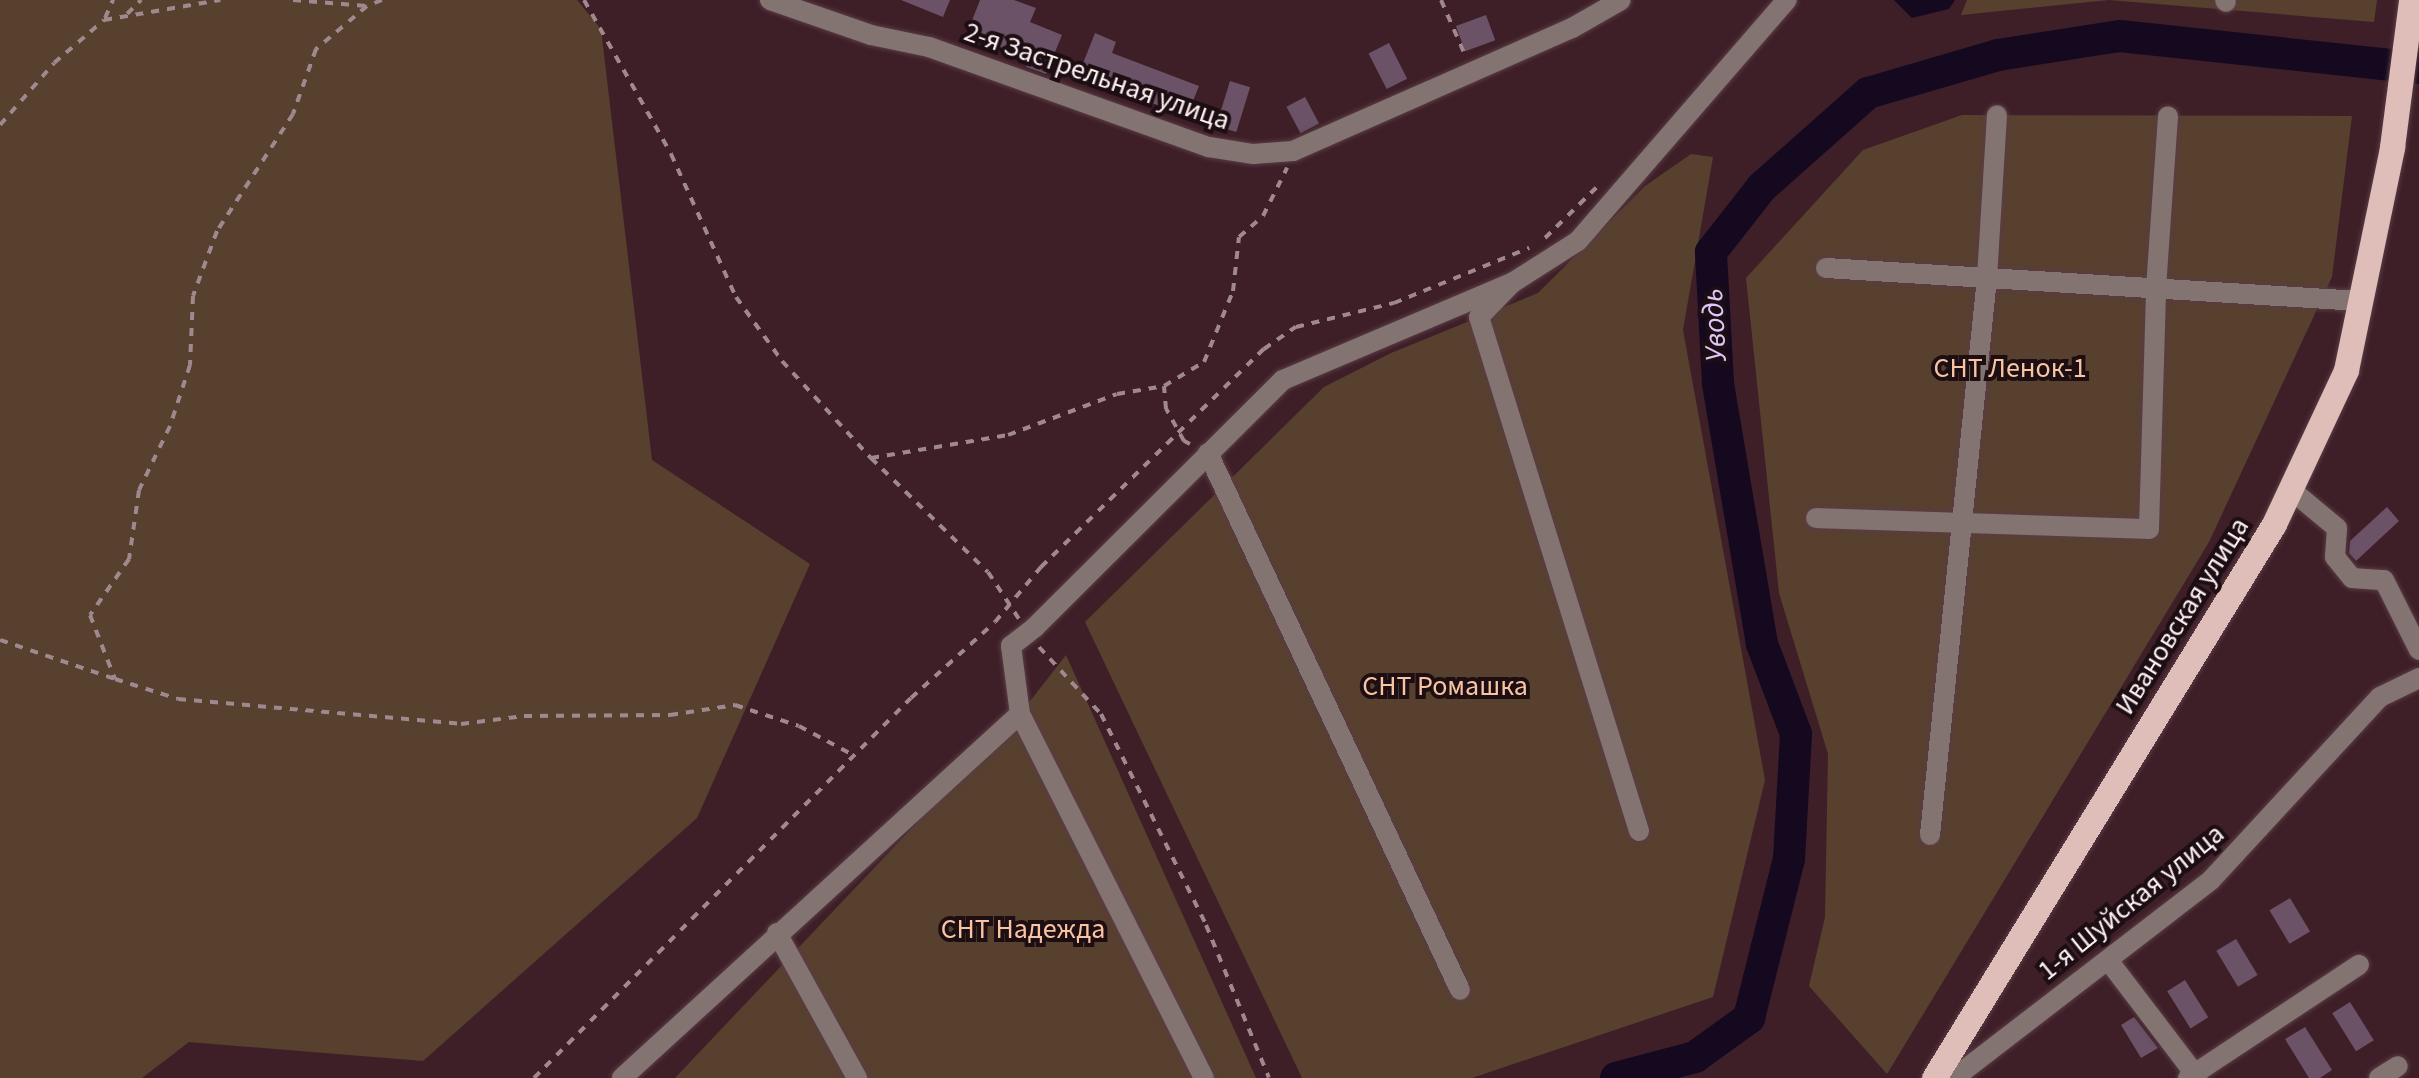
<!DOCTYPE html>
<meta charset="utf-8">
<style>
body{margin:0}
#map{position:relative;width:2419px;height:1078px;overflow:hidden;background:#3e1f28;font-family:"Source Sans 3",sans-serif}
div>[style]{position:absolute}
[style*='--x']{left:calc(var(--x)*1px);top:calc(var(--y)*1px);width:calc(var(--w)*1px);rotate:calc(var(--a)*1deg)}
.green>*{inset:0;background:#58402f}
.water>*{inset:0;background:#14091f}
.river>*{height:32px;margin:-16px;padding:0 16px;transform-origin:16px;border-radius:16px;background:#14091f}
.building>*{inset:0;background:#6b5266;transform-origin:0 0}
.path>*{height:4px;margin-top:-2px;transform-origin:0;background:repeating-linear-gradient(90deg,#9f898f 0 8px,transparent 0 16px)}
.roads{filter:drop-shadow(0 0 2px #593c45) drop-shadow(0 0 2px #593c45)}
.minor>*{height:20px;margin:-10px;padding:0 10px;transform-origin:10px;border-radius:10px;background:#847471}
.major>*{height:25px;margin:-12.5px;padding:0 12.5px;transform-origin:12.5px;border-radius:12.5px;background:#dfbdb8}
span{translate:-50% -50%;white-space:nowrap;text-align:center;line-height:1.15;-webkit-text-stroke:8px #1c0e12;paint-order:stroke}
.street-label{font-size:28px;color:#fef1f4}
.park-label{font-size:28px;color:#f8c4a1}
.water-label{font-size:30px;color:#dfc6fa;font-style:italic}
</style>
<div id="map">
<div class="green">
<i style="clip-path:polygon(0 0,577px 0,601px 29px,652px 460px,810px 564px,697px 818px,423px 1061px,189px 1042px,142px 1078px,0 1078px)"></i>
<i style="clip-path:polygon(1967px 0,2377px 0,2374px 22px,2109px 0,1961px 15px)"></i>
<i style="clip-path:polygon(1962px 115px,2352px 116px,2332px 277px,2209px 542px,1887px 1074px,1809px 986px,1825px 917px,1828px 754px,1779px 593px,1746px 278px,1863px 150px)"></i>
<i style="clip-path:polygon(1691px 154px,1713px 157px,1683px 330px,1765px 780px,1713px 997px,1472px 1078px,1302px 1078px,1085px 622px,1324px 387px,1391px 353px,1538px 293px,1645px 186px)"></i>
<i style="clip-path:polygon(1066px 655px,1256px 1078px,675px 1078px,1020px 714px)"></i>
</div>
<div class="water">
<i style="clip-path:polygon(1894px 0,1955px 0,1949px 9px,1912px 18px)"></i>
</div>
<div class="river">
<i style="--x:1616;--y:1078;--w:82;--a:-14.9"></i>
<i style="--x:1695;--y:1057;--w:67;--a:-35.8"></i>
<i style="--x:1749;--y:1018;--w:164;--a:-75.9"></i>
<i style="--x:1789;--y:859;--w:125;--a:-86.8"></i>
<i style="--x:1796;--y:734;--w:96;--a:-110.7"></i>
<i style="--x:1762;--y:644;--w:265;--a:-99.6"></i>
<i style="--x:1718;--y:383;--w:131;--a:-93.1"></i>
<i style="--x:1711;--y:252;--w:83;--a:-51.9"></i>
<i style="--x:1762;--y:187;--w:142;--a:-41.6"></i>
<i style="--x:1868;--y:93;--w:135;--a:-16.3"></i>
<i style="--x:1998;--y:55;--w:123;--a:-8.9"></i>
<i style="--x:2120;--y:36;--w:301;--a:6.1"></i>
</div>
<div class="building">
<i style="clip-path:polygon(901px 0,950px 0,943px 17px)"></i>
<i style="clip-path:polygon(980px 0,1014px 0,1036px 8px,1030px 22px,1062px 35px,1046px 74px,1026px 67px,1030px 57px,966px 36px)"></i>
<i style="left:1486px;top:15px;width:27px;height:32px;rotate:70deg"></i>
<i style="clip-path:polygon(1095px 33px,1116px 42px,1112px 53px,1199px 86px,1187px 116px,1078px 76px)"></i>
<i style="left:1389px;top:43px;width:40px;height:23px;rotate:63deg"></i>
<i style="left:1230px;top:81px;width:21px;height:47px;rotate:17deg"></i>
<i style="left:1305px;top:97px;width:30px;height:21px;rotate:62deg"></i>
<i style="clip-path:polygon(2387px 507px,2399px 521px,2356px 561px,2349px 553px,2350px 541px)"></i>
<i style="left:2290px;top:898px;width:39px;height:24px;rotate:59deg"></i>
<i style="left:2236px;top:939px;width:42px;height:23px;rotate:59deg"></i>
<i style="left:2185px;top:980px;width:44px;height:21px;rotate:58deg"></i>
<i style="left:2350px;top:1002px;width:45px;height:21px;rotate:58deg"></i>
<i style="clip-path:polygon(2134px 1017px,2158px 1048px,2141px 1058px,2121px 1025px)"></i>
<i style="clip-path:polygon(2305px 1027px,2332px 1070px,2320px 1078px,2309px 1078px,2285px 1039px)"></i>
</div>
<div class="path">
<i style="--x:293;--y:0;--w:74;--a:4.6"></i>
<i style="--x:382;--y:0;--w:16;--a:158"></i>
<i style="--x:367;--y:6;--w:67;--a:139.9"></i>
<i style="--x:316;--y:49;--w:69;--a:109.5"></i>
<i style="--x:293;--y:114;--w:140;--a:123"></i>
<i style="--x:217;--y:231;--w:69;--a:110.3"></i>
<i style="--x:193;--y:296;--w:69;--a:92.5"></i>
<i style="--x:190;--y:365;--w:64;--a:108.2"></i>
<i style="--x:170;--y:426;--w:71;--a:115.8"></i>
<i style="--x:139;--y:490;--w:70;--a:98.2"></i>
<i style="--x:129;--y:559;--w:68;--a:124.9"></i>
<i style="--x:90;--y:615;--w:69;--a:68.7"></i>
<i style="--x:115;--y:679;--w:66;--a:17.6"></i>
<i style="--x:178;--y:699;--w:284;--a:5"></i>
<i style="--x:461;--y:724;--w:64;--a:-7.2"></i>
<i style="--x:524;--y:716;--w:146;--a:-0.4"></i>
<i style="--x:670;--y:715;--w:66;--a:-8.7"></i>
<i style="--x:735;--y:705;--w:67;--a:18.2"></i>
<i style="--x:799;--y:726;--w:64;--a:28.2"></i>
<i style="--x:584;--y:0;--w:177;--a:60.5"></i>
<i style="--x:671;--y:154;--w:157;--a:65.6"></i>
<i style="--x:736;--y:297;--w:79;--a:54.3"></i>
<i style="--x:782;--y:361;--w:132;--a:47.5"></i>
<i style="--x:871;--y:458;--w:139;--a:-9.5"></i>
<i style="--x:1008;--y:435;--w:116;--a:-20.6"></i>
<i style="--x:1117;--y:394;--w:48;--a:-9.7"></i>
<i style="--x:1441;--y:0;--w:60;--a:66.4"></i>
<i style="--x:127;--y:14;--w:20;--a:-45"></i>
<i style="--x:105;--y:18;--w:20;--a:-66"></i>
<i style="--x:0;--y:125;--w:82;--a:-48.9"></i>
<i style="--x:54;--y:63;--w:66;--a:-40.7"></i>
<i style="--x:104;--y:20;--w:118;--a:-9.8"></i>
<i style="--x:1545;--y:238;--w:76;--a:-44.5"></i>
<i style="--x:1190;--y:444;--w:7;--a:-153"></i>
<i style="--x:1184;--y:441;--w:37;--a:-119"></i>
<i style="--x:1166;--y:409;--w:23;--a:-95"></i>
<i style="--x:1164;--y:386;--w:47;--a:-31"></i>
<i style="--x:1204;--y:362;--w:77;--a:-67.8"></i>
<i style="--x:1233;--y:291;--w:54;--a:-83.7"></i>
<i style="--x:1239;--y:237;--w:32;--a:-41"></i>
<i style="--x:1263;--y:216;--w:54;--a:-63.4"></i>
<i style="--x:871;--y:458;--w:163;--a:44.3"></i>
<i style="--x:988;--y:572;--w:56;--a:56.6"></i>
<i style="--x:0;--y:640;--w:121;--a:18.7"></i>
<i style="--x:1039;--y:647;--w:91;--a:47.2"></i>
<i style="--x:1101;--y:714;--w:236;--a:63.5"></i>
<i style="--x:1206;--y:925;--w:165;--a:67.6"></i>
<i style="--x:534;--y:1078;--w:535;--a:-45.23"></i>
<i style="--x:911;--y:698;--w:113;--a:-42.1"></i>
<i style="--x:995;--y:622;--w:72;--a:-50.1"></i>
<i style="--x:1041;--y:567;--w:312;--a:-44.4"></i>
<i style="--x:1264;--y:349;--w:39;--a:-35"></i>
<i style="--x:1296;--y:327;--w:101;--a:-13.8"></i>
<i style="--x:1394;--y:303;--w:146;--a:-22.2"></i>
</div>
<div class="roads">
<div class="minor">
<i style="--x:770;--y:0;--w:107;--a:19.1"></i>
<i style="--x:871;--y:35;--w:59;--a:11.7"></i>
<i style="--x:929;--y:47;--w:297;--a:19.7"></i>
<i style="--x:1209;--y:147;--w:45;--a:9"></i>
<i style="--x:1253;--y:154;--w:40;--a:-4.3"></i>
<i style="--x:1293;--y:151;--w:305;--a:-23.8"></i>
<i style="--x:1572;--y:28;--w:56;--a:-29.7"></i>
<i style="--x:2225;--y:0;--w:2;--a:63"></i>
<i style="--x:1826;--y:268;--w:535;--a:3.54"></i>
<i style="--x:1208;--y:453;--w:593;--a:64.86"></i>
<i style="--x:2290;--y:489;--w:61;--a:39.7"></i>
<i style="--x:2337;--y:528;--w:29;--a:94"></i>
<i style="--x:2335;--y:557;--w:27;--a:51"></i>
<i style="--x:2352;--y:578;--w:32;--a:4"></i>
<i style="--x:2384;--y:580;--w:78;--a:63.4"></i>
<i style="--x:1816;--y:518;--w:333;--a:1.9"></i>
<i style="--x:2149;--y:529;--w:241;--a:-88.3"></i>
<i style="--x:2156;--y:288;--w:172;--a:-86"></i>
<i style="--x:1020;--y:714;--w:408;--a:63.2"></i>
<i style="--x:1639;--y:831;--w:538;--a:-107.29"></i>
<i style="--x:1479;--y:317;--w:47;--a:-45.9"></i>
<i style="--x:1512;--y:283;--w:78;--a:-32.5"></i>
<i style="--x:1578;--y:241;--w:319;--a:-49.1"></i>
<i style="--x:1930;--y:835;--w:560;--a:-84.16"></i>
<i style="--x:1987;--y:278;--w:163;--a:-86.5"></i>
<i style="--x:777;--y:933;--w:166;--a:61.1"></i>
<i style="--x:2108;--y:960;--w:148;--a:52.7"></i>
<i style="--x:622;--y:1078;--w:539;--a:-42.45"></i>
<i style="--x:1020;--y:714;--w:69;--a:-97.5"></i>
<i style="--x:1011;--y:646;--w:31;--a:-38"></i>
<i style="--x:1035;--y:627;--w:350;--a:-44.9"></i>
<i style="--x:1283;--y:380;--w:249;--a:-23"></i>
<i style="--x:1954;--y:1078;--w:324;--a:-37.6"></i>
<i style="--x:2211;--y:880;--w:249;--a:-47.3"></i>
<i style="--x:2380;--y:697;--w:43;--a:-26"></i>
<i style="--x:2188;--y:1078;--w:205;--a:-33.5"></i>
<i style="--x:2379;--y:1078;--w:22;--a:-32"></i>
</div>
<div class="major">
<i style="--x:1934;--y:1078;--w:650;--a:-58.46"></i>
<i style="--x:2274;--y:524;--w:170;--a:-64.9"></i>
<i style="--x:2346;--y:370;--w:228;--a:-78.3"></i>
<i style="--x:2392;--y:147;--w:148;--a:-82.6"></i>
</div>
</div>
<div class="street-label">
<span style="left:1097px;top:76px;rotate:19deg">2-я Застрельная улица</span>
<span style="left:2182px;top:616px;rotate:-58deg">Ивановская улица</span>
<span style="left:2131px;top:902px;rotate:-39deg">1-я Шуйская улица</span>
</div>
<div class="park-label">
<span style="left:2010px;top:368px">СНТ Ленок-1</span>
<span style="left:1445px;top:686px">СНТ Ромашка</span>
<span style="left:1023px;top:929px">СНТ Надежда</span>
</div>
<div class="water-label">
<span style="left:1715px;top:325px;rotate:-93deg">Уводь</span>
</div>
</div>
